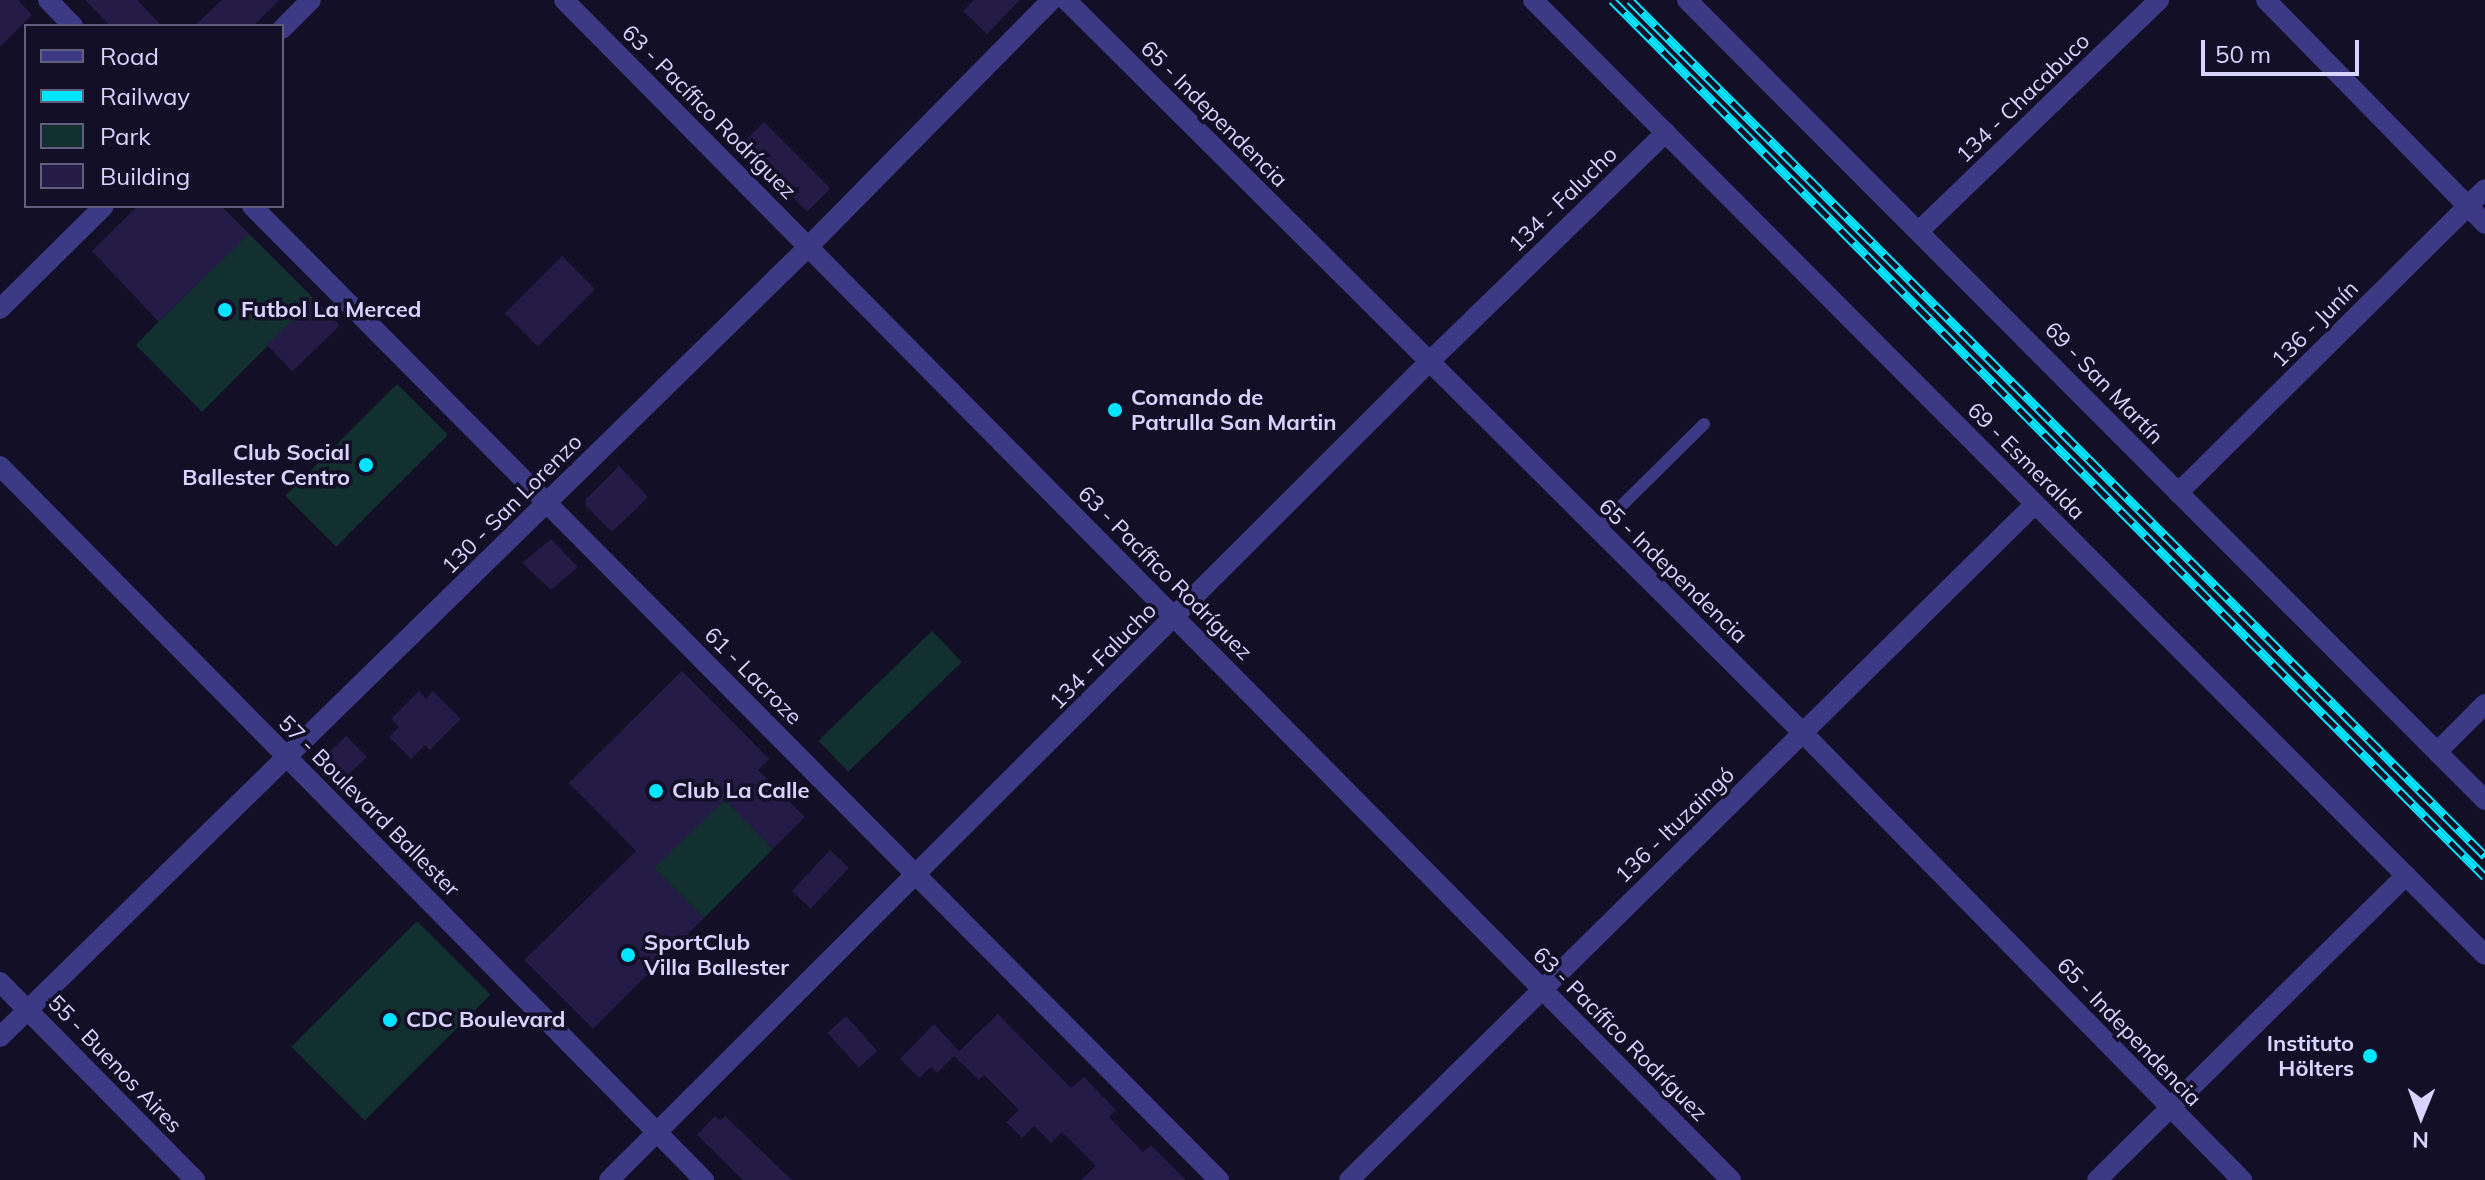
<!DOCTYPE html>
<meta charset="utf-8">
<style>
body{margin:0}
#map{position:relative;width:2485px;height:1180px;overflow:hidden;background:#130f26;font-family:Mulish,sans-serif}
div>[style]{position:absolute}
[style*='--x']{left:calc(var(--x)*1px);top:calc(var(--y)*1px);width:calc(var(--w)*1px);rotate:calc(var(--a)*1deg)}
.green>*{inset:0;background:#12302f;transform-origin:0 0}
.building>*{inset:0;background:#241b47;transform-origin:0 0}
.lane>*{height:12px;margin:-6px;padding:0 6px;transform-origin:6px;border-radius:6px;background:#3d3a85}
.street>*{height:20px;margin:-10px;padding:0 10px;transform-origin:10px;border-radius:10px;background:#3d3a85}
.rail>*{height:9px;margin-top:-4.5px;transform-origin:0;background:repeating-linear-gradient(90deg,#130f26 0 18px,#00e5ff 0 36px);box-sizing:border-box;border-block:2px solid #00e5ff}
.dots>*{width:22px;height:22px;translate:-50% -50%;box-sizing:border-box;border:4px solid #130f26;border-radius:50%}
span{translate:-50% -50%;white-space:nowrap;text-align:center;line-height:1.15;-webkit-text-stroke:7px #130f26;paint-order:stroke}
.street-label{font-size:22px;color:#d9d4ff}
.poi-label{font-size:22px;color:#d9d4ff;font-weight:700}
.left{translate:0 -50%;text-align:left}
.right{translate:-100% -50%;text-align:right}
.legend{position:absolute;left:24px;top:24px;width:260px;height:184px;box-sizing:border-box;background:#130f26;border:2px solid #625e7d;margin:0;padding:10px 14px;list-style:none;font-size:24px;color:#d9d4ff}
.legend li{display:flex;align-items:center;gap:16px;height:40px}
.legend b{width:40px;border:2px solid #625e7d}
.north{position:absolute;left:2381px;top:1076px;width:80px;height:80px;-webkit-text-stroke:6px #130f26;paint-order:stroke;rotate:181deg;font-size:22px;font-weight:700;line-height:32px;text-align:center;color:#d9d4ff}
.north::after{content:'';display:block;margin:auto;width:28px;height:36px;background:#d9d4ff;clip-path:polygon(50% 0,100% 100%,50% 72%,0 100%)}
.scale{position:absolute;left:2201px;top:40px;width:158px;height:36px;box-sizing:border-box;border:4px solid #d9d4ff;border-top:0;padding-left:10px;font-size:24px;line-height:28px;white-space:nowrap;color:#d9d4ff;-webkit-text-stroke:6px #130f26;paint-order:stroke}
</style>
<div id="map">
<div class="green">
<i style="clip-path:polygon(138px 206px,221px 206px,314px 299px,202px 412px,136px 345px,159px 321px,92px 251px)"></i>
<i style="left:397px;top:384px;width:72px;height:158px;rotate:45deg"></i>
<i style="left:932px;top:631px;width:43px;height:158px;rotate:46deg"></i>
<i style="clip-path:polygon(682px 671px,769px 759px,725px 800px,773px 849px,704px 918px,569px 783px)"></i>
<i style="left:417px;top:921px;width:104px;height:178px;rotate:45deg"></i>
</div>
<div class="building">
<i style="clip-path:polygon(0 0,18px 0,32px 15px,0 47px)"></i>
<i style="clip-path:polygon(85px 0,137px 0,162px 26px,110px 26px)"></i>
<i style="clip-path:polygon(222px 0,280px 0,253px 26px,194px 26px)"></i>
<i style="clip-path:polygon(974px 0,1020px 0,987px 34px,963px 11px)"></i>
<i style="left:764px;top:122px;width:94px;height:33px;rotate:45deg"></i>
<i style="clip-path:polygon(138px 206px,221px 206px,249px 234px,159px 322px,92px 251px)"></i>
<i style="left:562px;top:256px;width:47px;height:81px;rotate:45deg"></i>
<i style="left:314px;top:299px;width:37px;height:66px;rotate:46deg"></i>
<i style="clip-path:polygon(619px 466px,648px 497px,612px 532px,586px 506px,586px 499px)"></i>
<i style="clip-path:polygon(551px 539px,578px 567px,551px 590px,522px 563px)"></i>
<i style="clip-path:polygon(682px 671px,769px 759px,758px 770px,805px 817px,773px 849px,725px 800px,654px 868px,704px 918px,593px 1029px,524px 960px,636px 851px,569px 783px)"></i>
<i style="clip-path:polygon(419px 691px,426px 699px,433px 691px,461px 719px,430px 750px,425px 745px,411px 759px,389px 737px,399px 727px,391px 719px)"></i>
<i style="clip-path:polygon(346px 736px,367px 757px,343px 780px,328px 765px,327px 754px)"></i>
<i style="left:830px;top:850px;width:26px;height:56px;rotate:43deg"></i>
<i style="clip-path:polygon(998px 1014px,1071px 1088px,1084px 1077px,1116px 1110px,1109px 1117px,1143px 1152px,1151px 1145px,1186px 1180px,1081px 1180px,1096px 1166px,1062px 1132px,1051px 1143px,1034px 1126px,1022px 1138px,1006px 1122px,1019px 1110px,984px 1075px,979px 1080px,954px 1056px)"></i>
<i style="left:846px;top:1016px;width:47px;height:25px;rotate:48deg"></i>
<i style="clip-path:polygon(934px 1024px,959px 1051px,937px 1073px,931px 1067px,919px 1078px,900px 1059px)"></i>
<i style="clip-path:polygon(715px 1116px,720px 1121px,725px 1116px,792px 1180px,743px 1180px,697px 1135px)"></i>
</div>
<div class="lane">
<i style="--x:1596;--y:531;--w:152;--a:-44.7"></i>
</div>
<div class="street">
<i style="--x:48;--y:0;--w:36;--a:46"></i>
<i style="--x:564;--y:0;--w:1660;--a:45.32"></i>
<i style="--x:1066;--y:0;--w:1039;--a:44.84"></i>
<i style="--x:1803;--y:733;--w:627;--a:45.52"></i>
<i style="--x:1533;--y:0;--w:1348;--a:45.09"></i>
<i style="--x:1687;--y:0;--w:1130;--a:45.07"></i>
<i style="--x:2266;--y:0;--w:313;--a:45.6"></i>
<i style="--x:282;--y:29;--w:41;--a:-45"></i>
<i style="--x:252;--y:206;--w:1373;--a:45.21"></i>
<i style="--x:1920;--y:230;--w:332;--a:-43.9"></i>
<i style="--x:0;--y:309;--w:146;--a:-44.7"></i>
<i style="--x:0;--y:466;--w:1003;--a:45.4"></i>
<i style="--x:2178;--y:493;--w:432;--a:-44.7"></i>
<i style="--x:2437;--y:752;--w:68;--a:-45"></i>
<i style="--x:0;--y:982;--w:278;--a:45.4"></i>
<i style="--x:0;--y:1037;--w:1130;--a:-44.35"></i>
<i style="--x:808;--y:247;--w:347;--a:-45.4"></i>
<i style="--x:609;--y:1180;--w:1158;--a:-44.93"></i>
<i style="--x:1429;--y:362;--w:330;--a:-44.1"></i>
<i style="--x:1349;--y:1180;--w:963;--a:-44.58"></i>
<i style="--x:2097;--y:1180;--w:434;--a:-44.6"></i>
</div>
<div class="rail">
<i style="--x:1612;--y:0;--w:1237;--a:45.13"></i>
<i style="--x:1630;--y:0;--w:1210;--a:45.03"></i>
</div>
<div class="dots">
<i style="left:225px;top:310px;background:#00e5ff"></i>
<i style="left:1115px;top:410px;background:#00e5ff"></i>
<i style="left:366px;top:465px;background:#00e5ff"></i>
<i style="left:656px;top:791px;background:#00e5ff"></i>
<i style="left:628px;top:955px;background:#00e5ff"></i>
<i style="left:390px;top:1020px;background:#00e5ff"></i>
<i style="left:2370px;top:1056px;background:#00e5ff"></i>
</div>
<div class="street-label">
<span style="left:2023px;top:98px;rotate:-44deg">134 - Chacabuco</span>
<span style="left:709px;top:112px;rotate:45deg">63 - Pacífico Rodríguez</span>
<span style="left:1214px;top:114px;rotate:45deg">65 - Independencia</span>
<span style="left:1563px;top:199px;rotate:-44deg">134 - Falucho</span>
<span style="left:2315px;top:324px;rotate:-45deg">136 - Junín</span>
<span style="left:2104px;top:383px;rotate:46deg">69 - San Martín</span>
<span style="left:2026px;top:461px;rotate:45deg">69 - Esmeralda</span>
<span style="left:512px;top:504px;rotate:-45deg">130 - San Lorenzo</span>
<span style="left:1673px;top:571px;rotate:44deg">65 - Independencia</span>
<span style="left:1165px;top:573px;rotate:45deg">63 - Pacífico Rodríguez</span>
<span style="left:1103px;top:656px;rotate:-45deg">134 - Falucho</span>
<span style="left:753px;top:676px;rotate:45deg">61 - Lacroze</span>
<span style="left:369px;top:806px;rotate:45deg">57 - Boulevard Ballester</span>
<span style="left:1675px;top:825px;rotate:-44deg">136 - Ituzaingó</span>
<span style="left:2129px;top:1032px;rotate:46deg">65 - Independencia</span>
<span style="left:1620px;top:1034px;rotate:45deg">63 - Pacífico Rodríguez</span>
<span style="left:115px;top:1064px;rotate:46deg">55 - Buenos Aires</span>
</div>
<div class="poi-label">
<span class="left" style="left:241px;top:310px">Futbol La Merced</span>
<span class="left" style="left:1131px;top:410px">Comando de<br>Patrulla San Martin</span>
<span class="right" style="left:350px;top:465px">Club Social<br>Ballester Centro</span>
<span class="left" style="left:672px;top:791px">Club La Calle</span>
<span class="left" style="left:644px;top:955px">SportClub<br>Villa Ballester</span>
<span class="left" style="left:406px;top:1020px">CDC Boulevard</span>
<span class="right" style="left:2354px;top:1056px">Instituto<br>Hölters</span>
</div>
<ul class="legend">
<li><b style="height:10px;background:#3d3a85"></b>Road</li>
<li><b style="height:10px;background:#00e5ff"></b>Railway</li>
<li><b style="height:22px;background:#12302f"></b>Park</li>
<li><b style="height:22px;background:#241b47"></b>Building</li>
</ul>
<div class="north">N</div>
<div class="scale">50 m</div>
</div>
